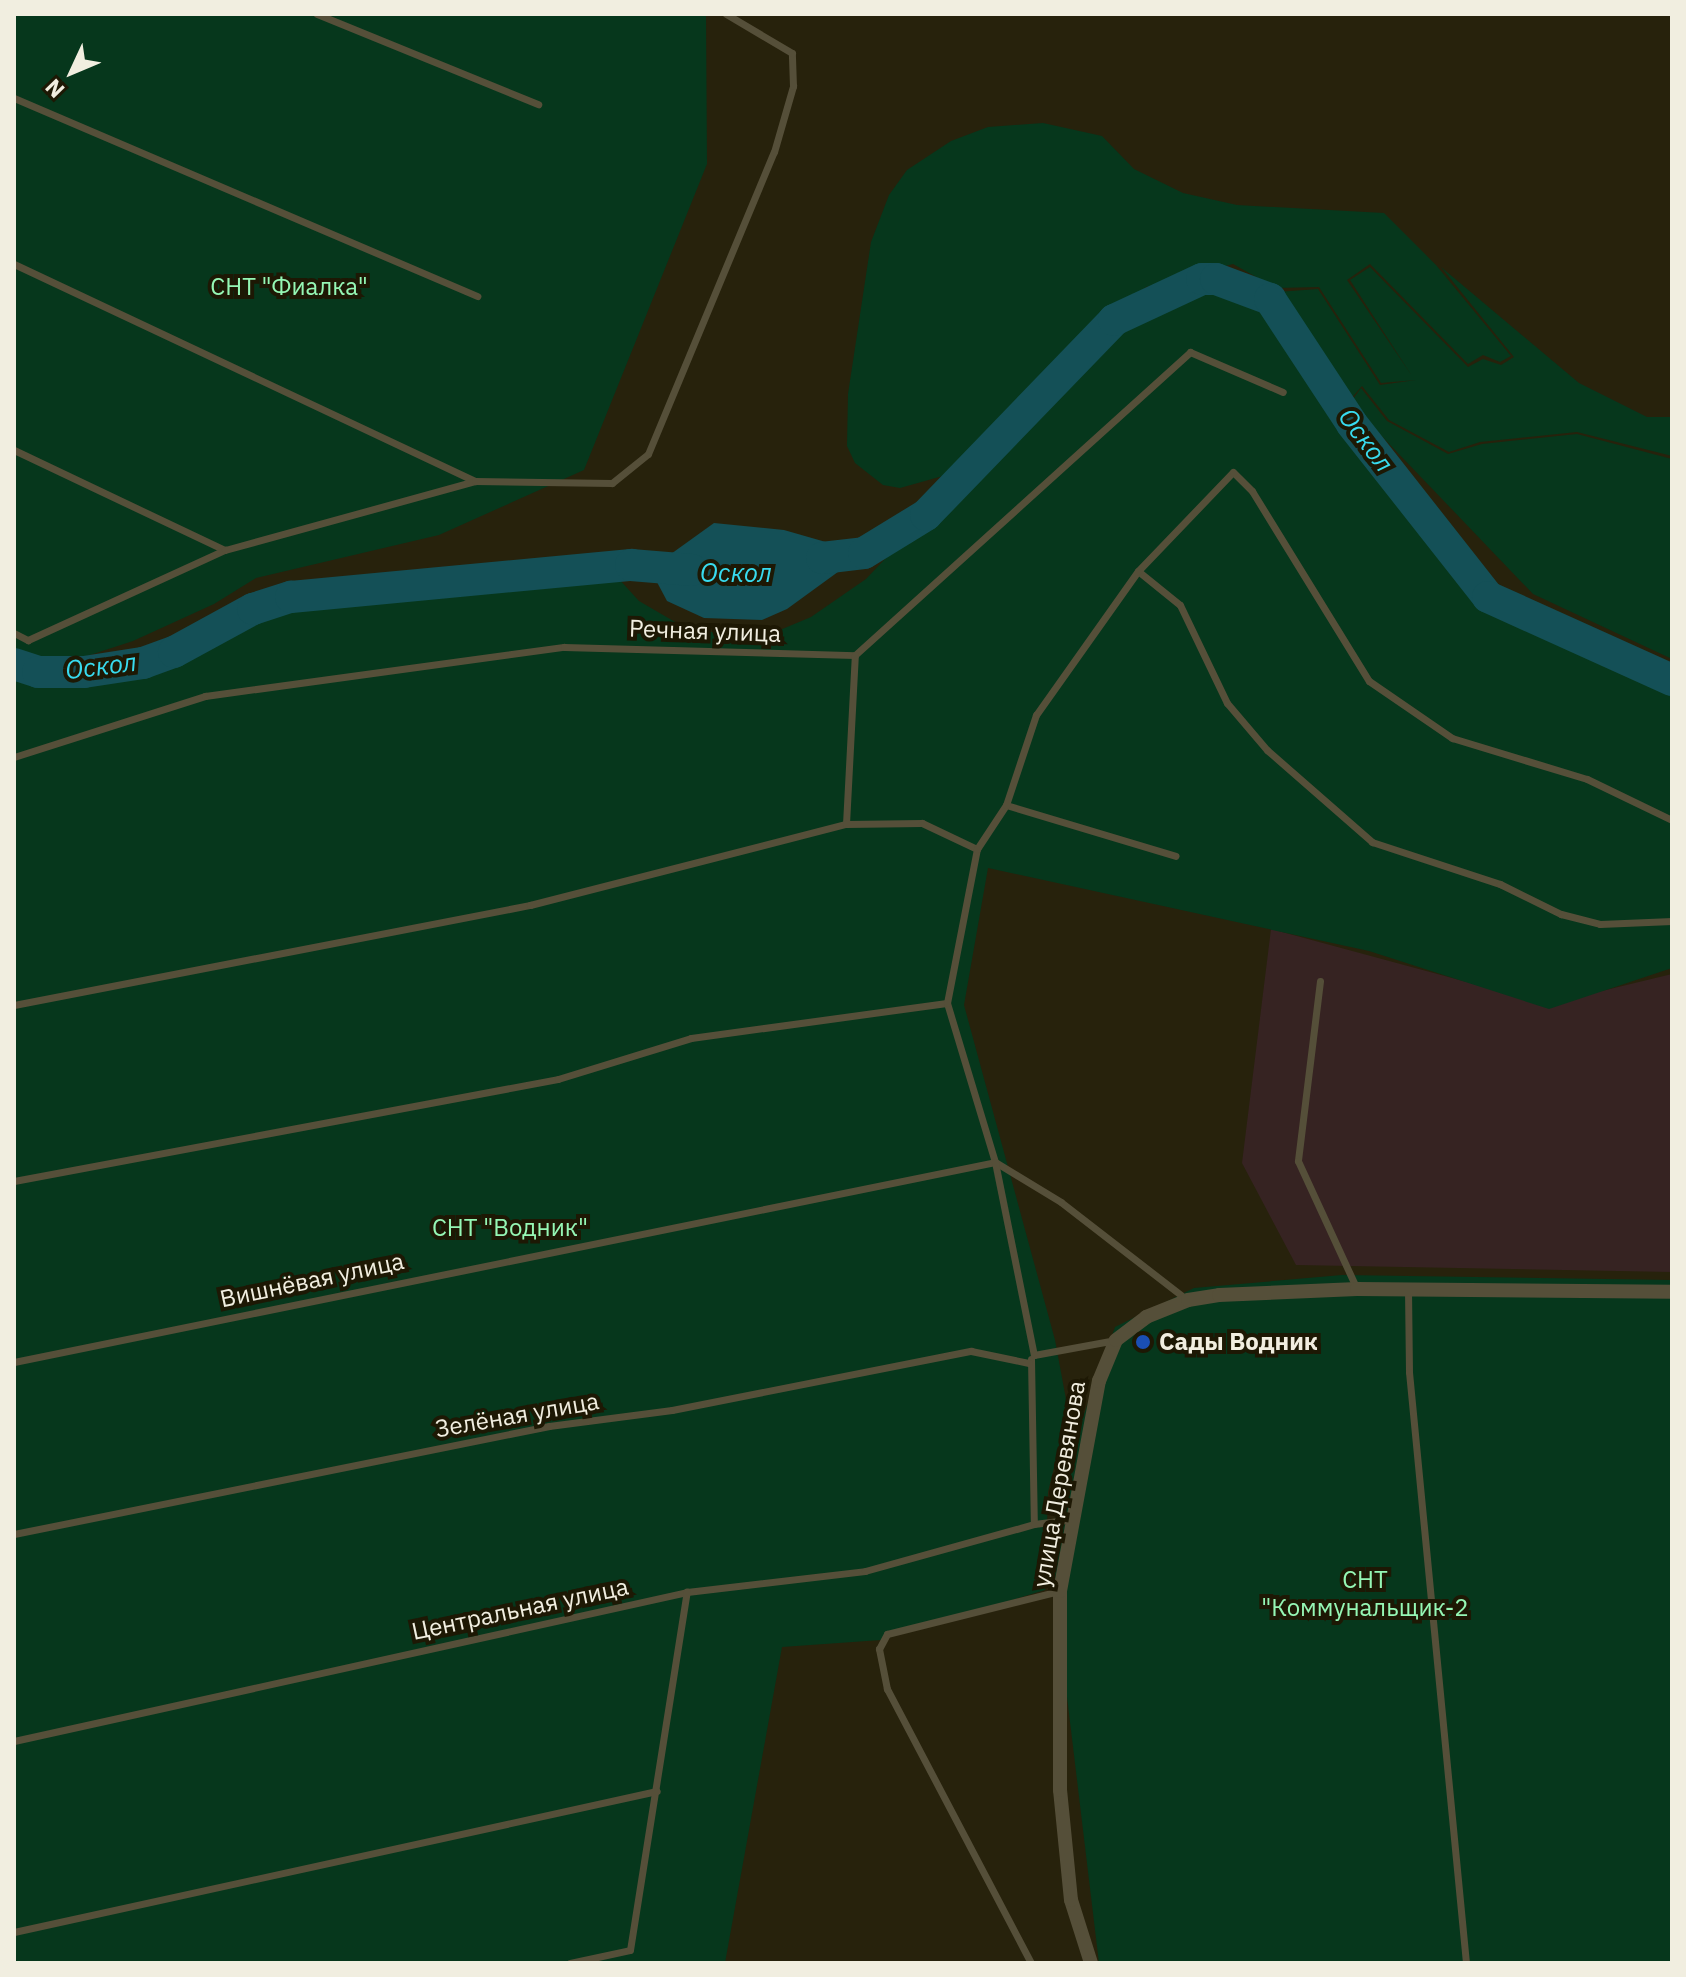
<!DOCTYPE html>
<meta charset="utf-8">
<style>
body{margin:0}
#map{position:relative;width:1686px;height:1977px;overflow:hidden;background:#27220c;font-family:"IBM Plex Sans",sans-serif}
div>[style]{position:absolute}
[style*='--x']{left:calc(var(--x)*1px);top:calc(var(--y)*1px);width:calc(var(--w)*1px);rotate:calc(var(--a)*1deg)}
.industrial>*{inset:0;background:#362322}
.green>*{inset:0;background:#06371c}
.water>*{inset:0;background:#145057}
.river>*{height:32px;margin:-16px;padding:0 16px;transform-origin:16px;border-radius:16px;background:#145057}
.service>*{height:7px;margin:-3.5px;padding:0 3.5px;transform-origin:3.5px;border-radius:3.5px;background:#554f39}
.minor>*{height:14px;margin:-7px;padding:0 7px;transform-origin:7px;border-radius:7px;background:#554f39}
.dots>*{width:22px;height:22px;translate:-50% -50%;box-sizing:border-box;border:4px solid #1d1804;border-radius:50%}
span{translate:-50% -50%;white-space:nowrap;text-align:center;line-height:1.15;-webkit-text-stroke:8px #1d1804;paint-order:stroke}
.park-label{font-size:24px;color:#95f7b5}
.street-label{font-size:24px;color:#f1eee0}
.poi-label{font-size:24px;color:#f1eee0;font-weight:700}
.left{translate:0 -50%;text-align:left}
.water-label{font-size:26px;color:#38dbee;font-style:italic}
.frame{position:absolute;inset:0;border:16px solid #f1eee0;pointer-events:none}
.north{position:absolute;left:32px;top:32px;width:80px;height:80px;-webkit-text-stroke:6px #1d1804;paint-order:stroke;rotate:226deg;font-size:22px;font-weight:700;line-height:32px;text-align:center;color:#f1eee0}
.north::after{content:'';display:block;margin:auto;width:28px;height:36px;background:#f1eee0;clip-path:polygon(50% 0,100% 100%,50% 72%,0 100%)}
</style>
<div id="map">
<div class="industrial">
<i style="clip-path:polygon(1271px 929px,1548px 1004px,1672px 974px,1672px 1272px,1296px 1265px,1242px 1163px)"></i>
</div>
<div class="green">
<i style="clip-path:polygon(14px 14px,706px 14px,707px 164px,584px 470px,439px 535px,256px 578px,214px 604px,133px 641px,38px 672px,14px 664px)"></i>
<i style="clip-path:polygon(1043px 123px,1102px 136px,1134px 169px,1183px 193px,1237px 205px,1384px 213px,1436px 265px,1511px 356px,1500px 362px,1483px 355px,1468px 364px,1370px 264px,1347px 280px,1412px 376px,1350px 280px,1370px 267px,1468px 367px,1483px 359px,1501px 365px,1514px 357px,1441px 267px,1579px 383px,1647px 417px,1672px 417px,1672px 456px,1577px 432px,1480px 442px,1449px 452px,1389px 420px,1362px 386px,1348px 402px,1277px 292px,1318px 289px,1380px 385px,1416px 380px,1381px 383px,1319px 287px,1276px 288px,1233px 264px,1146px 287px,1035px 382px,988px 448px,957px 472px,900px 488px,883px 485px,855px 463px,847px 446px,848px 394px,871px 242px,889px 195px,907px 170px,951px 141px,988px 127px)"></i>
<i style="clip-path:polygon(1202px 290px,1225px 290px,1270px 319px,1345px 428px,1482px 606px,1672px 693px,1672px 968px,1549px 1009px,1369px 951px,988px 868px,964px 1005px,1055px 1340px,1068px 1410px,1048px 1492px,1045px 1590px,881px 1640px,782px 1647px,725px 1963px,14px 1963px,14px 679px,35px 687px,143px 676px,293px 607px,430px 591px,619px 579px,639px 601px,682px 626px,747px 639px,780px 630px,811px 617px,866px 579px,903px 540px,952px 510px,1123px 333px)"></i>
<i style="clip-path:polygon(1361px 388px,1387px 421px,1448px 454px,1482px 444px,1577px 434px,1672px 459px,1672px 659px,1533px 594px,1350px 403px)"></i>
<i style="clip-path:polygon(1342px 1275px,1672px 1280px,1672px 1963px,1099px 1963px,1055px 1597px,1056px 1493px,1115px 1327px,1194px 1288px)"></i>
</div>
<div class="water">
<i style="clip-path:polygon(714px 523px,784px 530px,864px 553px,787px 609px,762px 620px,704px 618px,667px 601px,650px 569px)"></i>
</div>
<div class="river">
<i style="--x:822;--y:558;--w:42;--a:-6.8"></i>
<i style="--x:864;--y:553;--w:73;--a:-31.5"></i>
<i style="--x:926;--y:515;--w:271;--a:-46"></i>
<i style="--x:1114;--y:320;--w:97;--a:-25"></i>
<i style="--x:1202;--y:279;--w:14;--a:0"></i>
<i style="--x:1216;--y:279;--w:58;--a:20.3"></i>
<i style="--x:1270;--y:299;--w:149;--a:56.7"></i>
<i style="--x:1352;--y:424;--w:220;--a:51.8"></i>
<i style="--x:1488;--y:597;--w:202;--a:24.3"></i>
<i style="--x:14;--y:664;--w:25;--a:18"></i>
<i style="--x:38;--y:672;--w:46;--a:0"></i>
<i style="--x:84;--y:672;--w:60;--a:-8.7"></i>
<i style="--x:143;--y:663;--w:33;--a:-20"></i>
<i style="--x:174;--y:652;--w:90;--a:-28.6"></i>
<i style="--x:253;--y:609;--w:40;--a:-18"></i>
<i style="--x:291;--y:597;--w:342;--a:-5.4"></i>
<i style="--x:631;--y:565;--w:61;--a:4.7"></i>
</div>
<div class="service">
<i style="--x:317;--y:14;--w:239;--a:22.2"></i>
<i style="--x:14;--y:98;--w:504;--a:23.15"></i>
<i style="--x:14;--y:264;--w:510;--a:25.21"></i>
<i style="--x:14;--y:450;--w:233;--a:25.4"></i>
<i style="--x:1138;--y:571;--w:54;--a:39"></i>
<i style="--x:1180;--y:605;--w:109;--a:64.4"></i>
<i style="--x:1227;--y:703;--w:62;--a:49.6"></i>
<i style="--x:1267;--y:750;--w:140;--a:41.2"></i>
<i style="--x:1372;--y:842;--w:135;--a:18.2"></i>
<i style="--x:1500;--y:884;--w:68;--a:26.2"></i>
<i style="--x:1561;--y:914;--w:40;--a:14.4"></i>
<i style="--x:1600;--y:924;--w:72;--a:-2.4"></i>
<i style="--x:14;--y:633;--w:16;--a:27"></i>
<i style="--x:28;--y:640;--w:217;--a:-24.6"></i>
<i style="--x:225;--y:550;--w:259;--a:-15.4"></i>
<i style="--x:475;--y:481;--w:137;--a:0.8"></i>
<i style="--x:612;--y:483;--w:46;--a:-38.9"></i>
<i style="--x:648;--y:454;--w:327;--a:-67.4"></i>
<i style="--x:774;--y:152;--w:69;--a:-73.9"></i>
<i style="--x:793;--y:86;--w:33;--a:-92"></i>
<i style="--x:792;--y:53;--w:77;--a:-149.4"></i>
<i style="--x:14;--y:757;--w:201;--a:-17.7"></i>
<i style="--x:205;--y:696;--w:362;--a:-7.8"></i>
<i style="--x:564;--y:647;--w:291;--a:1.6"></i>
<i style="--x:855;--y:655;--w:452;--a:-42.1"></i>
<i style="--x:1190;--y:352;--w:101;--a:23.3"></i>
<i style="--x:1006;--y:805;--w:177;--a:16.7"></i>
<i style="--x:846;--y:824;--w:169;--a:-87"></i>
<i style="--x:1320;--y:981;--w:181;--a:97"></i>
<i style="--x:1298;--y:1161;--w:139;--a:65.3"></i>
<i style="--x:14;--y:1005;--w:526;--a:-10.97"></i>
<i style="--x:530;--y:905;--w:326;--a:-14.4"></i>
<i style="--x:846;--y:824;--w:76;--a:-0.8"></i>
<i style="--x:922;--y:823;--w:61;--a:25.3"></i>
<i style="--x:14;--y:1181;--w:553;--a:-10.62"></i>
<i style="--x:558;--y:1079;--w:139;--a:-17.1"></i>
<i style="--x:691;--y:1038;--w:258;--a:-7.8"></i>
<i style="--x:1408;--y:1290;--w:82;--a:89.3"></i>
<i style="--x:1409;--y:1372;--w:594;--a:84.49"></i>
<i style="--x:1186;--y:1299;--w:158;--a:-142.2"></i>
<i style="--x:1061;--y:1202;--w:77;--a:-148.8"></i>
<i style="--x:995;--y:1162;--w:166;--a:-106.8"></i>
<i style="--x:947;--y:1003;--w:157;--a:-79"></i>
<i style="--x:977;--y:849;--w:53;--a:-56.6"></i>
<i style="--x:1006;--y:805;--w:95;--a:-71.6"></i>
<i style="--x:1036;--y:715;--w:176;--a:-54.7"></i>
<i style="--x:1138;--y:571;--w:137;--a:-46.2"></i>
<i style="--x:1233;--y:472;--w:27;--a:45"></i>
<i style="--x:1252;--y:491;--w:223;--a:58.4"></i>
<i style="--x:1369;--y:681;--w:101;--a:34.5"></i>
<i style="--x:1452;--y:738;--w:141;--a:16.9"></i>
<i style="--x:1587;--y:779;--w:94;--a:25.8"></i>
<i style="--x:1031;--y:1359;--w:165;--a:89"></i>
<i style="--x:14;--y:1362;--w:1001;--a:-11.52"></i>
<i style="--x:995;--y:1162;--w:197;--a:78.6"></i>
<i style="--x:1034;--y:1355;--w:83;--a:-10.4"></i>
<i style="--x:14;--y:1534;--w:546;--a:-11.41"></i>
<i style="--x:549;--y:1426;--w:124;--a:-7.4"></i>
<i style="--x:672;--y:1410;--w:305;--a:-11.2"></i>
<i style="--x:971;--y:1351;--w:59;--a:11.7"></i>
<i style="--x:14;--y:1741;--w:689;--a:-12.48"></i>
<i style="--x:687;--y:1592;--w:179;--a:-6.7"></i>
<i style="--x:865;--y:1571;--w:175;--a:-15.5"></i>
<i style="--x:1034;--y:1524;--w:35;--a:-7"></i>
<i style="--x:14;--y:1932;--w:658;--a:-12.37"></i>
<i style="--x:570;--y:1963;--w:61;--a:-12.2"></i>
<i style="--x:630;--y:1950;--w:363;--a:-81"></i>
<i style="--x:1031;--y:1963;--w:310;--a:-117.7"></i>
<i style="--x:887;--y:1689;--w:41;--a:-101.3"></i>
<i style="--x:879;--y:1649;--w:17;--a:-62"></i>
<i style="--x:887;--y:1634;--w:178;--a:-14"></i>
</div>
<div class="minor">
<i style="--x:1091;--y:1963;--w:66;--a:-107.6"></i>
<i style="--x:1071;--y:1900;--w:111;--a:-95.7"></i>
<i style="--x:1060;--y:1790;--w:199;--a:-90"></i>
<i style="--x:1060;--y:1591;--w:214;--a:-79.5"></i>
<i style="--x:1099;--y:1381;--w:44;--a:-67.5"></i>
<i style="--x:1116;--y:1340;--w:38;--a:-37"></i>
<i style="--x:1146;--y:1317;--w:45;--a:-22"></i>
<i style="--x:1188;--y:1300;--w:31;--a:-9"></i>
<i style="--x:1219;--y:1295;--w:138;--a:-2.5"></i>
<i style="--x:1357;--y:1289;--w:315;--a:0.5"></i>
</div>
<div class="dots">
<i style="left:1143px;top:1342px;background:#1a4fb4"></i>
</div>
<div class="park-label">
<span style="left:289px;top:287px">СНТ "Фиалка"</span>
<span style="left:510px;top:1228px">СНТ "Водник"</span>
<span style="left:1365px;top:1594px">СНТ<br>"Коммунальщик-2</span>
</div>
<div class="street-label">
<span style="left:705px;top:631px;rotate:2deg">Речная улица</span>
<span style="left:312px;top:1280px;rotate:-12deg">Вишнёвая улица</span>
<span style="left:517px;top:1415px;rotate:-10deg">Зелёная улица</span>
<span style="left:1059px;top:1484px;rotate:-80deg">улица Деревянова</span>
<span style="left:520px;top:1609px;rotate:-12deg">Центральная улица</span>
</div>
<div class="poi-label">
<span class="left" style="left:1159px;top:1342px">Сады Водник</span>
</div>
<div class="water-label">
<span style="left:1366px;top:440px;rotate:53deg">Оскол</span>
<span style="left:736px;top:573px">Оскол</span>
<span style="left:101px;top:666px;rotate:-7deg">Оскол</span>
</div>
<div class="frame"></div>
<div class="north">N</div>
</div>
